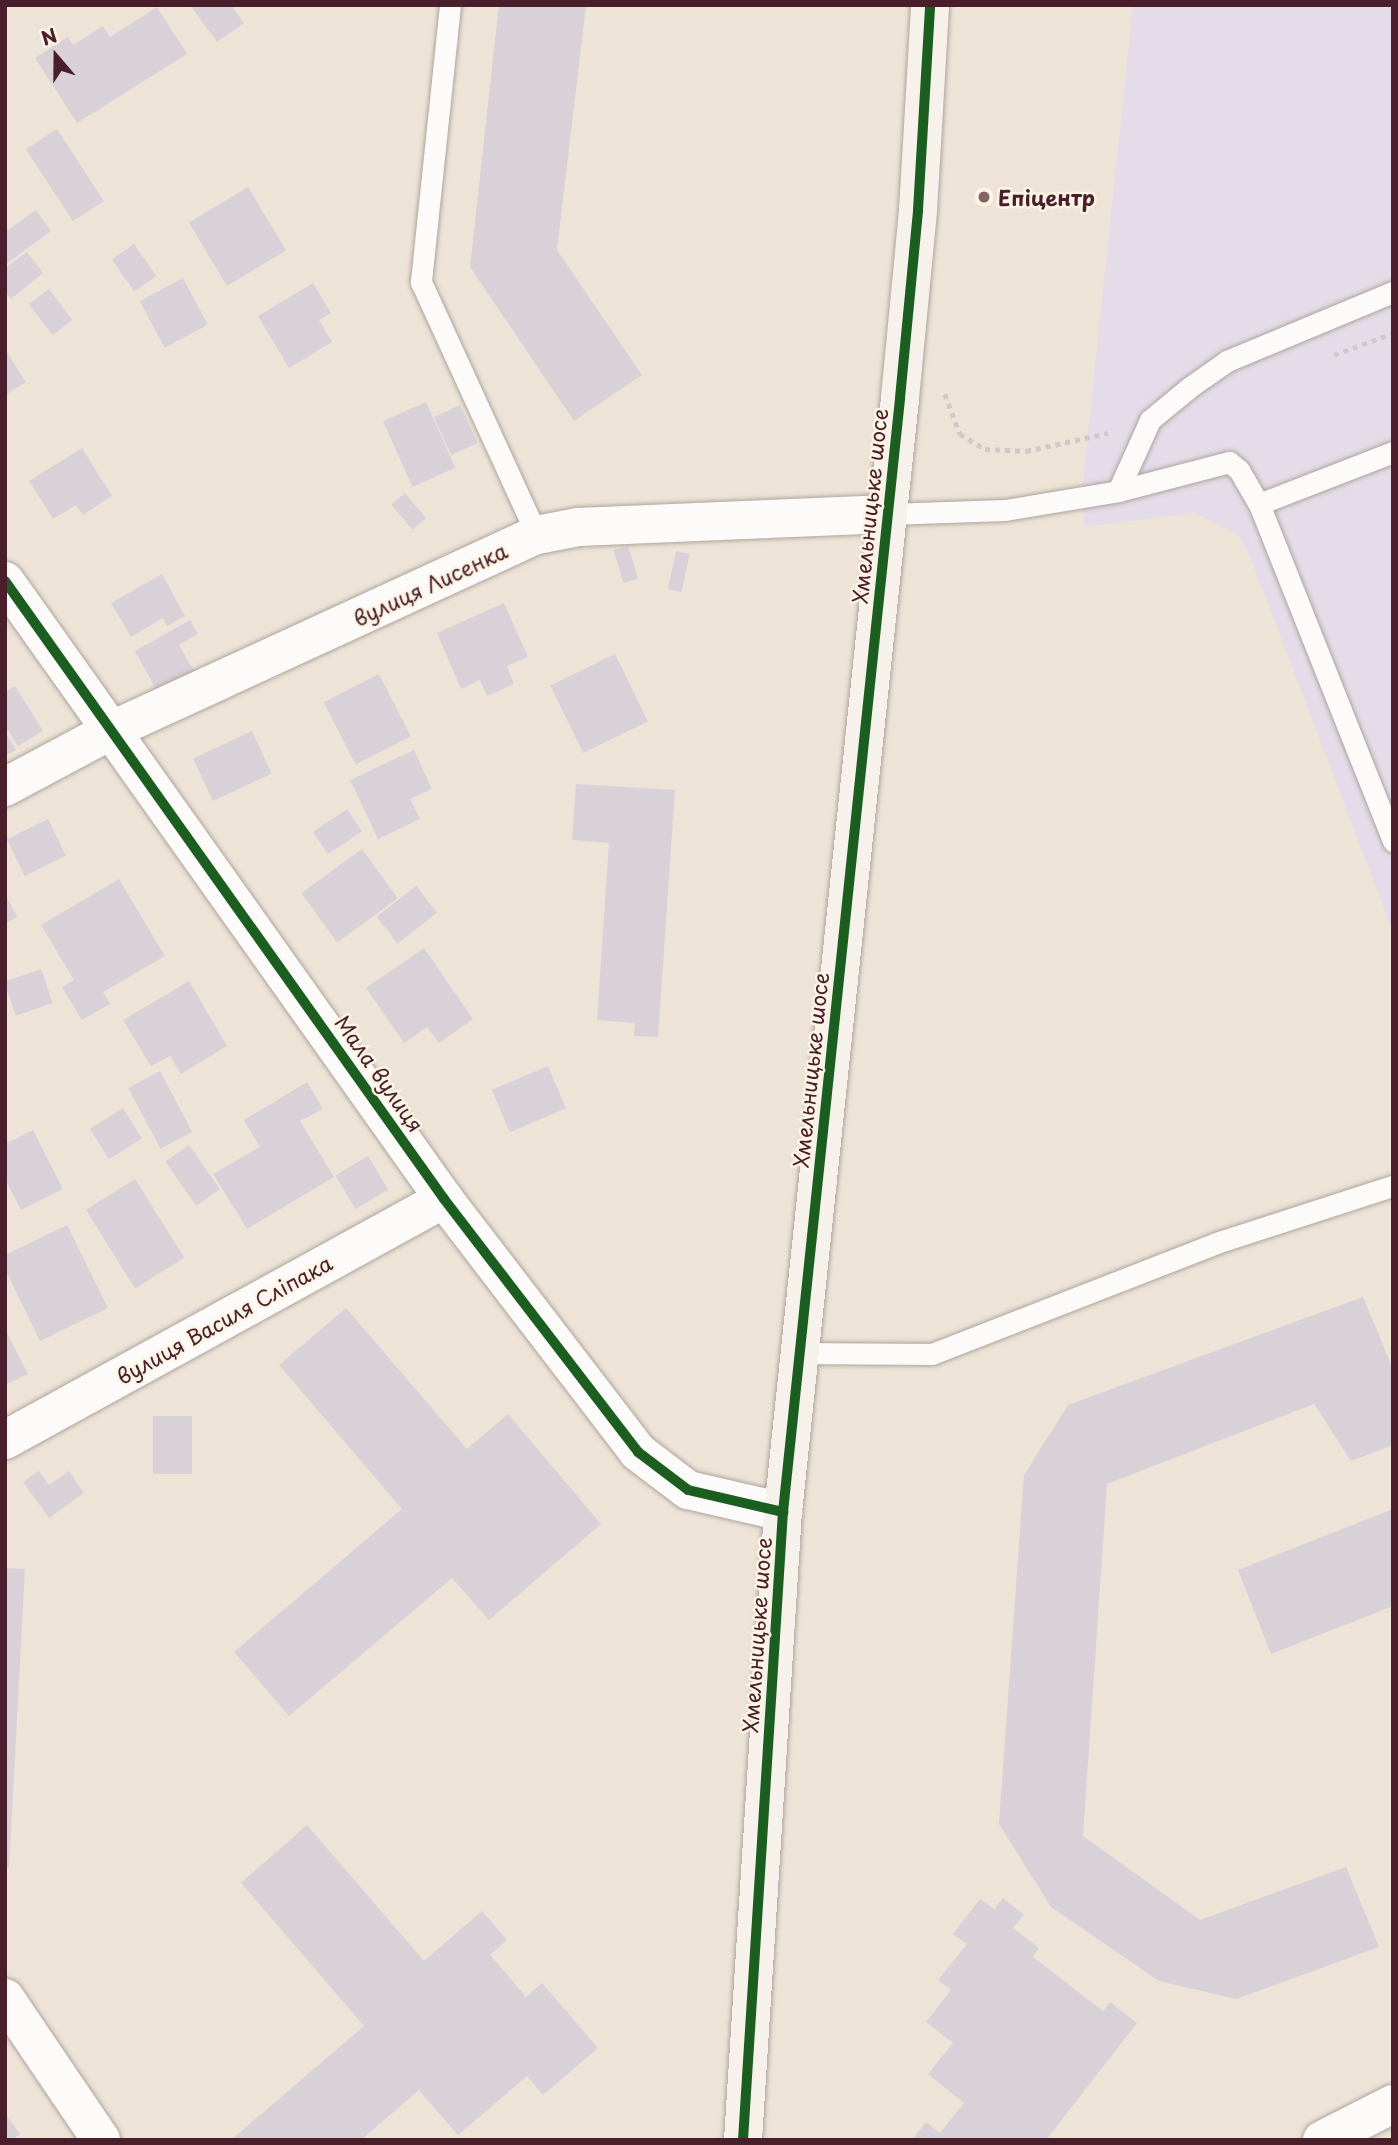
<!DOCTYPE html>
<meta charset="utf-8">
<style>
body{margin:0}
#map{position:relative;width:1398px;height:2145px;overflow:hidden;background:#ede4d7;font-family:"Playpen Sans",sans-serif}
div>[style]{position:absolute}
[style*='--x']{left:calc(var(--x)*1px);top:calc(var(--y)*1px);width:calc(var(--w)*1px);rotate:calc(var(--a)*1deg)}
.built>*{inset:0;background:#e4dce8}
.building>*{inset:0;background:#d9d1d8;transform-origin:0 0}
.path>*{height:4.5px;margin-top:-2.25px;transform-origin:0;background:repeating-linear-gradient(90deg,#cfcac9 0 5px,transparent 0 10px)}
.roads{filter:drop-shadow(0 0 2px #afa49e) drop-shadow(0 0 2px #afa49e)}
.lane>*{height:21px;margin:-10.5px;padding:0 10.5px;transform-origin:10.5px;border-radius:10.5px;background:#fcfbf9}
.street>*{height:38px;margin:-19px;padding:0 19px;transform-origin:19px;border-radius:19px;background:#fcfbf9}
.secondary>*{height:38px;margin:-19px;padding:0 19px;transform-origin:19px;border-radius:19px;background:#f6f2eb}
.cycleway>*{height:10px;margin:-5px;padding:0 5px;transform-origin:5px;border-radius:5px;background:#1b5e20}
.dots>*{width:19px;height:19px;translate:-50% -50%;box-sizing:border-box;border:4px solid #fcf5e5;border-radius:50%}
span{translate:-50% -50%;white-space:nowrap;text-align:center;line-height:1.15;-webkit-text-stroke:5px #fcf5e5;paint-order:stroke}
.poi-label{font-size:21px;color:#4a1f2b;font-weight:700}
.left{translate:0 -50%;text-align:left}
.street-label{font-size:21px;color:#4a1f2b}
.frame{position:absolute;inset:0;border:7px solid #4a1f2b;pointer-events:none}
.north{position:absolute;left:21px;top:21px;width:70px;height:70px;-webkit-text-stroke:5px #fcf5e5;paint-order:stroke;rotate:340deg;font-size:19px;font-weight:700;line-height:28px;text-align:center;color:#4a1f2b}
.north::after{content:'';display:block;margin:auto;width:24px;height:32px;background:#4a1f2b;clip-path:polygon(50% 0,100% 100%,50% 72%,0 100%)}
</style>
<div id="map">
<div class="built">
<i style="clip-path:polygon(1133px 5px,1393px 5px,1393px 932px,1251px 559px,1238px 535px,1195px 513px,1084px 527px,1083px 479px)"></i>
</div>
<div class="building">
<i style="clip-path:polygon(190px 5px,231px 5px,244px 23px,217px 42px)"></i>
<i style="clip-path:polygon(499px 5px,586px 5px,557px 250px,642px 375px,574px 421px,470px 267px)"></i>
<i style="clip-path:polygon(157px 7px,187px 54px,77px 123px,35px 58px,68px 37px,73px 45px,103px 26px,110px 37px)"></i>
<i style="left:57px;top:129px;width:86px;height:37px;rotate:57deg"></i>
<i style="left:248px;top:187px;width:74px;height:69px;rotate:59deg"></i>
<i style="clip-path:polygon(36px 210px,51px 231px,5px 265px,5px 232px)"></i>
<i style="left:134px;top:244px;width:39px;height:27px;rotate:55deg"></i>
<i style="clip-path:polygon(27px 252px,43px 273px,11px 299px,5px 292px,5px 268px)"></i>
<i style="left:183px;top:278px;width:53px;height:49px;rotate:62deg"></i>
<i style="clip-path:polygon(313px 283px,331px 313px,319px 320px,332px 342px,289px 368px,258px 316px)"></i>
<i style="left:49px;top:289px;width:39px;height:25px;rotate:53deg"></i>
<i style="clip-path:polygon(5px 349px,26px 382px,5px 395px)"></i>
<i style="left:426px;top:402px;width:72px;height:47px;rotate:66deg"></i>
<i style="left:460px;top:405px;width:42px;height:29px;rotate:65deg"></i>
<i style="clip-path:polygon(82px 448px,112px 496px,83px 515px,76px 505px,53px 519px,29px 481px)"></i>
<i style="left:405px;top:493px;width:33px;height:18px;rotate:50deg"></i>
<i style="left:628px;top:546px;width:34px;height:15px;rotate:73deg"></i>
<i style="left:676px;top:551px;width:14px;height:39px;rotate:12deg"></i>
<i style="clip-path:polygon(162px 574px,185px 616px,167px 626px,163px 618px,131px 637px,111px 603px)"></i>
<i style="clip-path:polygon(504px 603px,528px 657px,507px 666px,514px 684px,487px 696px,480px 680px,461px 689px,437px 633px)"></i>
<i style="clip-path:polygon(190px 620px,198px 634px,179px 645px,194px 671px,157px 691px,135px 651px)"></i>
<i style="left:615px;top:654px;width:75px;height:72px;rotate:64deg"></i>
<i style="left:379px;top:674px;width:70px;height:62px;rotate:63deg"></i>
<i style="clip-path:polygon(15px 686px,43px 731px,18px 746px,5px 726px,5px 692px)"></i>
<i style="left:252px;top:731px;width:47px;height:65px;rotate:65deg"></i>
<i style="clip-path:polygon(5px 732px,16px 750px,5px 756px)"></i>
<i style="clip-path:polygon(414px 750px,432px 789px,410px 799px,420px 819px,378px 839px,350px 780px)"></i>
<i style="clip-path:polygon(576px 784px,675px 790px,658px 1037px,634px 1036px,635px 1023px,597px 1020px,609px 843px,572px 840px)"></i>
<i style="left:347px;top:809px;width:27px;height:41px;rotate:56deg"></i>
<i style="left:48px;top:819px;width:41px;height:46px;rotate:64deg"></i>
<i style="left:362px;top:849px;width:61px;height:75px;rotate:54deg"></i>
<i style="clip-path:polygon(119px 879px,165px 956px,103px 992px,110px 1004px,82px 1020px,62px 987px,74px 980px,41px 925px)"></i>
<i style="left:416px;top:886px;width:34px;height:50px;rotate:52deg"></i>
<i style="clip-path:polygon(5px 894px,17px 917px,5px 924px)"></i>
<i style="clip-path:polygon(424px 948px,473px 1019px,439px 1043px,427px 1027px,404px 1043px,366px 988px)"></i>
<i style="left:41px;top:969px;width:36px;height:39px;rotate:71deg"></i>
<i style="clip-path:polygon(189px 981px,227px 1046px,181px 1074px,170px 1056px,151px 1066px,123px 1020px)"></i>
<i style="left:548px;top:1066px;width:46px;height:61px;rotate:67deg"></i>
<i style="left:160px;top:1071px;width:69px;height:36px;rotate:62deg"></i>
<i style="clip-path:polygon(307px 1082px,323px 1109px,300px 1121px,334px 1177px,247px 1229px,213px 1174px,260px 1147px,244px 1120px)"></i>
<i style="left:123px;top:1108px;width:36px;height:39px;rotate:58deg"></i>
<i style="clip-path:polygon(33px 1130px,63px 1189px,21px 1210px,5px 1179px,5px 1144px)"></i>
<i style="left:189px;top:1145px;width:54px;height:29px;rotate:55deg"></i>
<i style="left:368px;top:1156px;width:39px;height:38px;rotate:59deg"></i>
<i style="left:135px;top:1179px;width:93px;height:58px;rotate:58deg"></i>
<i style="clip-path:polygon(67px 1225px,108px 1308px,40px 1341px,5px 1269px,5px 1255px)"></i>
<i style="clip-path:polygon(1363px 1297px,1393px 1369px,1393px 1445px,1351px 1461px,1314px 1404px,1107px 1484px,1083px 1836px,1200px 1920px,1346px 1867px,1379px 1947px,1236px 1999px,1159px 1981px,1051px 1907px,999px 1824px,1024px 1475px,1068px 1405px)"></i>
<i style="clip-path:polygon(346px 1308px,467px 1449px,508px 1414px,601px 1524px,489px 1620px,452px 1578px,289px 1716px,234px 1652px,402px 1509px,279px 1365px)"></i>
<i style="clip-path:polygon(5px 1329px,28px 1374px,5px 1385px)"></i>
<i style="left:153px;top:1416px;width:39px;height:58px"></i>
<i style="clip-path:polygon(39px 1471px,49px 1485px,69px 1471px,84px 1493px,49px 1518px,23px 1482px)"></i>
<i style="clip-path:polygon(1393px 1509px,1393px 1606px,1271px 1654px,1238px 1570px)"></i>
<i style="clip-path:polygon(5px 1568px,25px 1569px,9px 1868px,5px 1868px)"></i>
<i style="clip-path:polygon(307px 1825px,424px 1961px,482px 1911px,507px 1940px,490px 1955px,526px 1997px,542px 1983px,598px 2048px,543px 2095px,527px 2076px,458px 2135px,419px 2090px,361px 2140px,231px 2140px,364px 2026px,241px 1883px)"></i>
<i style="clip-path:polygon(1003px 1898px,1024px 1915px,1013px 1928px,1039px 1948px,1033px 1957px,1103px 2011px,1110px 2002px,1137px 2023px,1046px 2140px,912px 2140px,926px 2122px,940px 2133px,964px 2103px,928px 2074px,953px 2043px,926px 2022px,951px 1990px,938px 1980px,967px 1944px,953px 1934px,980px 1899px,994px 1909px)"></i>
<i style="clip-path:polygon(5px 2114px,20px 2134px,12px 2140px,5px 2140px)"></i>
</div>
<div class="path">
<i style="--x:1334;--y:355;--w:63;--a:-20.4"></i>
<i style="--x:945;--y:394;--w:43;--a:69.4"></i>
<i style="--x:960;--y:434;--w:29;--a:31"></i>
<i style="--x:985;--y:449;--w:41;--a:2.8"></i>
<i style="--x:1026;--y:451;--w:84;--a:-12.4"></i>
</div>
<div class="roads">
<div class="lane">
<i style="--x:450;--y:5;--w:279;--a:96"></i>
<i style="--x:421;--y:282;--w:278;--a:65.4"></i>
<i style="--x:1118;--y:491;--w:78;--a:-65.7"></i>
<i style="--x:1150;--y:420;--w:52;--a:-39.5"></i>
<i style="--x:1190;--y:387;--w:45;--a:-35.1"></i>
<i style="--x:1227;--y:361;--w:180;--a:-22.6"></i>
<i style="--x:1259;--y:504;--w:144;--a:-21.2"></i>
<i style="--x:888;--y:514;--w:117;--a:-2"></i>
<i style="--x:1005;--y:510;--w:115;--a:-9.5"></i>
<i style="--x:1118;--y:491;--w:115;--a:-14.6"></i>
<i style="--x:1229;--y:462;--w:13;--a:39"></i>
<i style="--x:1239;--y:470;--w:39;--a:60"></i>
<i style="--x:1259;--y:504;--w:363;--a:68.3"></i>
<i style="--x:801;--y:1353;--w:131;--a:0.4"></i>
<i style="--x:932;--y:1354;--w:305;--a:-21.3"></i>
<i style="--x:1216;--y:1243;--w:186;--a:-17.9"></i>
</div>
<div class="street">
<i style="--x:5;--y:581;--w:758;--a:54.61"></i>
<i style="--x:444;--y:1199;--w:319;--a:52.5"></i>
<i style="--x:638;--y:1452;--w:63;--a:37.2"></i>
<i style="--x:688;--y:1490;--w:98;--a:13"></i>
<i style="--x:5;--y:787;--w:119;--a:-28.1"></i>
<i style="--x:110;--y:731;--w:470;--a:-24.7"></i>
<i style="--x:537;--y:535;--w:42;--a:-11"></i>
<i style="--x:578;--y:527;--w:310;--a:-2.4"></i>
<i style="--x:5;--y:1440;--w:501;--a:-28.77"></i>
<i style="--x:5;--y:1998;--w:171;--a:55.9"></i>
<i style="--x:1322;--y:2140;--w:80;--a:-26.9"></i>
</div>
<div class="secondary">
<i style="--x:743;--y:2140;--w:629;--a:-86.36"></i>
<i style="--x:783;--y:1512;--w:1120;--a:-84"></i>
<i style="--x:900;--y:398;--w:189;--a:-84.5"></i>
<i style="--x:918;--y:210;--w:205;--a:-86.6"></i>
</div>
</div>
<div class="cycleway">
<i style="--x:5;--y:581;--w:758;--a:54.61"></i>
<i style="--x:444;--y:1199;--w:319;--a:52.5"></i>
<i style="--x:638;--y:1452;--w:63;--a:37.2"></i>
<i style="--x:688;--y:1490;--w:98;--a:13"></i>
<i style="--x:743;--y:2140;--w:629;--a:-86.36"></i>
<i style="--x:783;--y:1512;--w:1120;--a:-84"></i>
<i style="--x:900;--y:398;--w:189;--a:-84.5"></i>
<i style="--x:918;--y:210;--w:205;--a:-86.6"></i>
</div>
<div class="dots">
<i style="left:984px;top:197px;background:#836467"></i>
</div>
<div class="poi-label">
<span class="left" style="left:998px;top:197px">Епіцентр</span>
</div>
<div class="street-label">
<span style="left:869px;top:506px;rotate:-84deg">Хмельницьке шосе</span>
<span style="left:430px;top:584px;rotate:-25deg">вулиця Лисенка</span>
<span style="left:810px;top:1070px;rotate:-84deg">Хмельницьке шосе</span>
<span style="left:380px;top:1073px;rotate:55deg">Мала вулиця</span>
<span style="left:224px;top:1319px;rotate:-29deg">вулиця Василя Сліпака</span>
<span style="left:756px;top:1635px;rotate:-86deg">Хмельницьке шосе</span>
</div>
<div class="frame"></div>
<div class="north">N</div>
</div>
